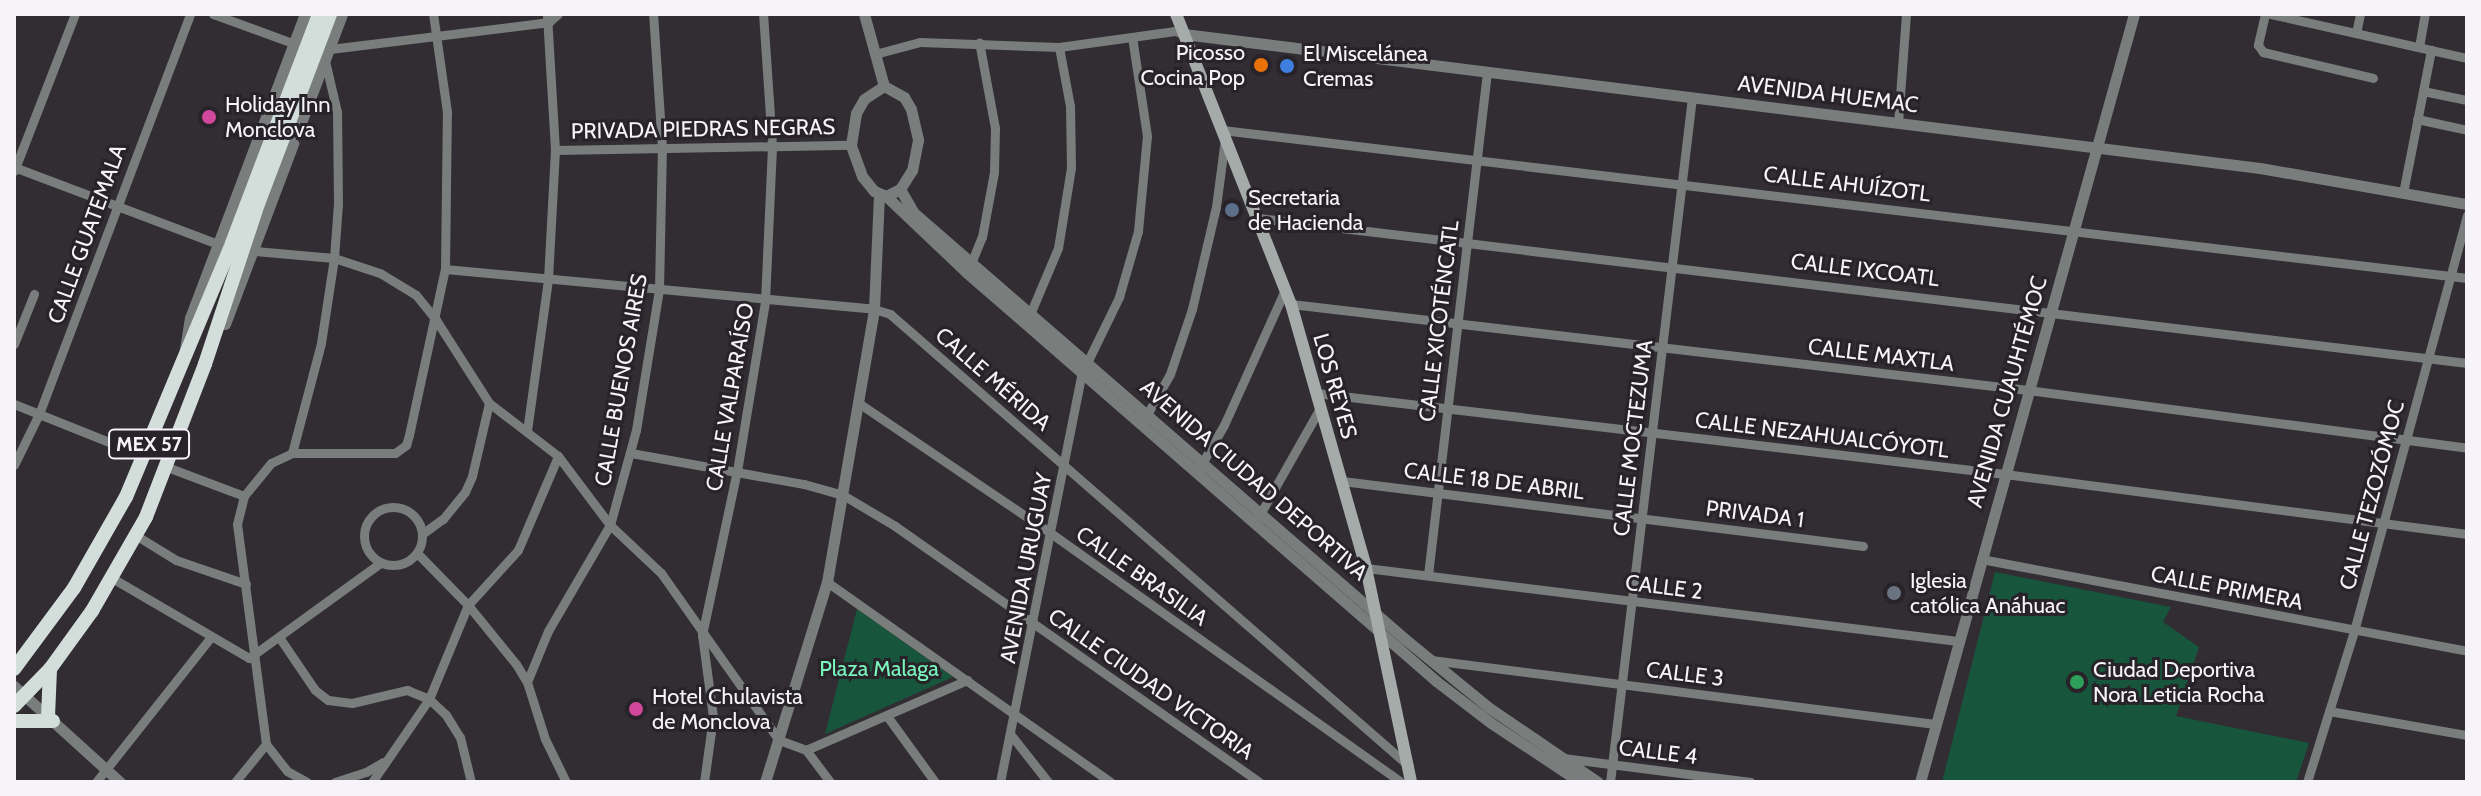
<!DOCTYPE html>
<meta charset="utf-8">
<style>
body{margin:0}
#map{position:relative;width:2481px;height:796px;overflow:hidden;background:#312d33;font-family:Cabin,sans-serif}
div>[style]{position:absolute}
[style*='--x']{left:calc(var(--x)*1px);top:calc(var(--y)*1px);width:calc(var(--w)*1px);rotate:calc(var(--a)*1deg)}
.green>*{inset:0;background:#17563c}
.minor>*{height:9px;margin:-4.5px;padding:0 4.5px;transform-origin:4.5px;border-radius:4.5px;background:#797e7d}
.minor>.ring{margin:-4.5px;padding:0;box-sizing:content-box;background:none;border:9px solid #797e7d;border-radius:50%}
.tertiary>*{height:11px;margin:-5.5px;padding:0 5.5px;transform-origin:5.5px;border-radius:5.5px;background:#797e7d}
.secondary>*{height:12px;margin:-6px;padding:0 6px;transform-origin:6px;border-radius:6px;background:#a4aba9}
.trunk>*{height:14px;margin:-7px;padding:0 7px;transform-origin:7px;border-radius:7px;background:#d3ddda}
.trunk-bridge>*{height:14px;margin:-7px;padding:0 7px;transform-origin:7px;border-radius:7px;background:#d3ddda}
.dots>*{width:22px;height:22px;translate:-50% -50%;box-sizing:border-box;border:4px solid #272329;border-radius:50%}
span{translate:-50% -50%;white-space:nowrap;text-align:center;line-height:1.15;-webkit-text-stroke:6px #272329;paint-order:stroke}
.shield-label span{padding:2px 6px;background:#272329;border:2px solid;border-radius:6px;-webkit-text-stroke-width:0}
.shield-label{font-size:20px;color:#f6f4f8;font-weight:700}
.poi-label{font-size:22px;color:#f6f4f8}
.right{translate:-100% -50%;text-align:right}
.left{translate:0 -50%;text-align:left}
.street-label{font-size:22px;color:#f6f4f8}
.park-label{font-size:22px;color:#79f6bd}
.frame{position:absolute;inset:0;border:16px solid #f6f4f8;pointer-events:none}
</style>
<div id="map">
<div class="green">
<i style="clip-path:polygon(1995px 572px,2171px 607px,2163px 622px,2199px 647px,2176px 716px,2309px 743px,2296px 782px,1942px 782px)"></i>
<i style="clip-path:polygon(857px 609px,953px 677px,825px 734px)"></i>
</div>
<div class="minor">
<i style="--x:213;--y:14;--w:87;--a:20.1"></i>
<i style="--x:2265;--y:14;--w:32;--a:103"></i>
<i style="--x:2258;--y:45;--w:9;--a:54"></i>
<i style="--x:2263;--y:52;--w:113;--a:13.3"></i>
<i style="--x:2271;--y:14;--w:201;--a:12.7"></i>
<i style="--x:2356;--y:33;--w:19;--a:-78"></i>
<i style="--x:2419;--y:47;--w:34;--a:-80"></i>
<i style="--x:330;--y:49;--w:221;--a:-7"></i>
<i style="--x:549;--y:22;--w:12;--a:-42"></i>
<i style="--x:875;--y:54;--w:47;--a:-14.9"></i>
<i style="--x:920;--y:42;--w:139;--a:2.1"></i>
<i style="--x:1059;--y:47;--w:117;--a:-7.9"></i>
<i style="--x:1175;--y:31;--w:9;--a:18"></i>
<i style="--x:2423;--y:91;--w:45;--a:11.6"></i>
<i style="--x:2417;--y:119;--w:51;--a:12.4"></i>
<i style="--x:1898;--y:123;--w:109;--a:-85.8"></i>
<i style="--x:1222;--y:130;--w:1254;--a:6.78"></i>
<i style="--x:555;--y:150;--w:296;--a:-1"></i>
<i style="--x:14;--y:167;--w:220;--a:20.7"></i>
<i style="--x:14;--y:171;--w:168;--a:-68.8"></i>
<i style="--x:2403;--y:193;--w:146;--a:-78.9"></i>
<i style="--x:1258;--y:218;--w:1218;--a:6.84"></i>
<i style="--x:255;--y:251;--w:79;--a:5.1"></i>
<i style="--x:334;--y:258;--w:48;--a:18.1"></i>
<i style="--x:380;--y:273;--w:42;--a:31.4"></i>
<i style="--x:416;--y:295;--w:32;--a:51"></i>
<i style="--x:436;--y:320;--w:98;--a:57.4"></i>
<i style="--x:489;--y:403;--w:87;--a:37.5"></i>
<i style="--x:558;--y:456;--w:86;--a:53"></i>
<i style="--x:610;--y:525;--w:70;--a:43.3"></i>
<i style="--x:661;--y:573;--w:204;--a:54.8"></i>
<i style="--x:779;--y:740;--w:29;--a:20"></i>
<i style="--x:806;--y:750;--w:176;--a:-23.5"></i>
<i style="--x:970;--y:266;--w:31;--a:-68"></i>
<i style="--x:982;--y:237;--w:66;--a:-79.5"></i>
<i style="--x:994;--y:172;--w:44;--a:-88.7"></i>
<i style="--x:995;--y:128;--w:87;--a:-100.5"></i>
<i style="--x:445;--y:269;--w:431;--a:5.3"></i>
<i style="--x:874;--y:309;--w:17;--a:17"></i>
<i style="--x:890;--y:314;--w:688;--a:41.05"></i>
<i style="--x:1291;--y:304;--w:742;--a:6.66"></i>
<i style="--x:2028;--y:390;--w:443;--a:7.5"></i>
<i style="--x:1028;--y:319;--w:77;--a:-67.1"></i>
<i style="--x:1058;--y:248;--w:81;--a:-80.8"></i>
<i style="--x:1071;--y:168;--w:62;--a:-90.9"></i>
<i style="--x:1070;--y:106;--w:60;--a:-100.6"></i>
<i style="--x:14;--y:344;--w:54;--a:-68.2"></i>
<i style="--x:1316;--y:393;--w:694;--a:6.71"></i>
<i style="--x:2005;--y:474;--w:466;--a:7.4"></i>
<i style="--x:14;--y:404;--w:140;--a:21.8"></i>
<i style="--x:860;--y:404;--w:232;--a:34.1"></i>
<i style="--x:1052;--y:534;--w:428;--a:35.4"></i>
<i style="--x:1145;--y:418;--w:51;--a:-60.4"></i>
<i style="--x:1170;--y:374;--w:69;--a:-71.3"></i>
<i style="--x:1192;--y:309;--w:105;--a:-76.8"></i>
<i style="--x:1216;--y:207;--w:69;--a:-82.5"></i>
<i style="--x:527;--y:431;--w:153;--a:-82.1"></i>
<i style="--x:548;--y:279;--w:129;--a:-86.9"></i>
<i style="--x:555;--y:150;--w:136;--a:-93.4"></i>
<i style="--x:292;--y:453;--w:114;--a:-75.2"></i>
<i style="--x:321;--y:343;--w:86;--a:-81.3"></i>
<i style="--x:334;--y:258;--w:54;--a:-85.8"></i>
<i style="--x:338;--y:204;--w:92;--a:-90.6"></i>
<i style="--x:337;--y:112;--w:52;--a:-103.2"></i>
<i style="--x:631;--y:453;--w:176;--a:10.2"></i>
<i style="--x:804;--y:484;--w:41;--a:15.8"></i>
<i style="--x:843;--y:495;--w:61;--a:30.8"></i>
<i style="--x:895;--y:526;--w:445;--a:35.1"></i>
<i style="--x:14;--y:465;--w:57;--a:-63.9"></i>
<i style="--x:39;--y:414;--w:428;--a:-69.3"></i>
<i style="--x:167;--y:467;--w:82;--a:20.6"></i>
<i style="--x:1200;--y:467;--w:48;--a:-60.3"></i>
<i style="--x:1224;--y:425;--w:148;--a:-65.7"></i>
<i style="--x:1342;--y:481;--w:525;--a:7.11"></i>
<i class="ring" style="left:364px;top:507px;width:49px;height:49px"></i>
<i style="--x:1259;--y:516;--w:124;--a:-60.5"></i>
<i style="--x:422;--y:534;--w:26;--a:-36"></i>
<i style="--x:443;--y:519;--w:35;--a:-51"></i>
<i style="--x:465;--y:492;--w:17;--a:-66"></i>
<i style="--x:472;--y:476;--w:75;--a:-76.9"></i>
<i style="--x:137;--y:536;--w:46;--a:31.6"></i>
<i style="--x:176;--y:560;--w:74;--a:18.9"></i>
<i style="--x:417;--y:553;--w:73;--a:45.6"></i>
<i style="--x:468;--y:605;--w:76;--a:50.9"></i>
<i style="--x:516;--y:664;--w:21;--a:59"></i>
<i style="--x:527;--y:682;--w:60;--a:72.5"></i>
<i style="--x:545;--y:739;--w:48;--a:64"></i>
<i style="--x:1981;--y:559;--w:495;--a:10.7"></i>
<i style="--x:1366;--y:568;--w:596;--a:7.03"></i>
<i style="--x:1428;--y:575;--w:506;--a:-83.31"></i>
<i style="--x:112;--y:578;--w:159;--a:30.3"></i>
<i style="--x:249;--y:658;--w:162;--a:-35.9"></i>
<i style="--x:827;--y:582;--w:347;--a:35.2"></i>
<i style="--x:279;--y:637;--w:64;--a:55.8"></i>
<i style="--x:315;--y:690;--w:16;--a:38"></i>
<i style="--x:328;--y:700;--w:24;--a:7"></i>
<i style="--x:352;--y:703;--w:57;--a:-13.3"></i>
<i style="--x:407;--y:690;--w:24;--a:22"></i>
<i style="--x:429;--y:699;--w:23;--a:43"></i>
<i style="--x:446;--y:715;--w:26;--a:58"></i>
<i style="--x:460;--y:737;--w:46;--a:76.3"></i>
<i style="--x:1431;--y:660;--w:508;--a:7.24"></i>
<i style="--x:527;--y:682;--w:55;--a:-67.6"></i>
<i style="--x:548;--y:631;--w:123;--a:-59.7"></i>
<i style="--x:610;--y:525;--w:98;--a:-74.7"></i>
<i style="--x:636;--y:430;--w:143;--a:-80.7"></i>
<i style="--x:659;--y:289;--w:141;--a:-88.8"></i>
<i style="--x:662;--y:148;--w:134;--a:-93.8"></i>
<i style="--x:2329;--y:711;--w:140;--a:9.9"></i>
<i style="--x:887;--y:716;--w:82;--a:54"></i>
<i style="--x:1011;--y:735;--w:60;--a:51.8"></i>
<i style="--x:266;--y:744;--w:34;--a:52"></i>
<i style="--x:287;--y:771;--w:23;--a:29"></i>
<i style="--x:806;--y:750;--w:40;--a:53"></i>
<i style="--x:1563;--y:758;--w:189;--a:7.3"></i>
<i style="--x:96;--y:782;--w:185;--a:-51.6"></i>
<i style="--x:235;--y:782;--w:49;--a:-50.8"></i>
<i style="--x:266;--y:744;--w:222;--a:-97.5"></i>
<i style="--x:237;--y:524;--w:29;--a:-76"></i>
<i style="--x:244;--y:496;--w:43;--a:-50.7"></i>
<i style="--x:271;--y:463;--w:23;--a:-25"></i>
<i style="--x:292;--y:453;--w:103;--a:0"></i>
<i style="--x:395;--y:453;--w:14;--a:-36"></i>
<i style="--x:406;--y:445;--w:10;--a:-73"></i>
<i style="--x:409;--y:435;--w:170;--a:-77.8"></i>
<i style="--x:445;--y:269;--w:157;--a:-89.3"></i>
<i style="--x:447;--y:112;--w:99;--a:-98.1"></i>
<i style="--x:335;--y:782;--w:33;--a:-18"></i>
<i style="--x:366;--y:772;--w:20;--a:-30"></i>
<i style="--x:372;--y:782;--w:101;--a:-55.5"></i>
<i style="--x:429;--y:699;--w:102;--a:-67.5"></i>
<i style="--x:468;--y:605;--w:74;--a:-47.7"></i>
<i style="--x:518;--y:550;--w:102;--a:-66.9"></i>
<i style="--x:704;--y:782;--w:66;--a:-82.1"></i>
<i style="--x:713;--y:717;--w:83;--a:-97.6"></i>
<i style="--x:702;--y:635;--w:168;--a:-78"></i>
<i style="--x:737;--y:471;--w:172;--a:-80.6"></i>
<i style="--x:765;--y:301;--w:156;--a:-87.4"></i>
<i style="--x:772;--y:145;--w:131;--a:-93.9"></i>
<i style="--x:1000;--y:782;--w:417;--a:-78.7"></i>
<i style="--x:1082;--y:373;--w:85;--a:-64"></i>
<i style="--x:1119;--y:297;--w:69;--a:-73.9"></i>
<i style="--x:1138;--y:231;--w:95;--a:-84.6"></i>
<i style="--x:1147;--y:136;--w:100;--a:-98.6"></i>
<i style="--x:1610;--y:782;--w:690;--a:-83.17"></i>
<i style="--x:2307;--y:782;--w:158;--a:-72.7"></i>
<i style="--x:2354;--y:631;--w:431;--a:-74.8"></i>
</div>
<div class="tertiary">
<i style="--x:864;--y:14;--w:75;--a:74.5"></i>
<i style="--x:1184;--y:34;--w:1084;--a:7.1"></i>
<i style="--x:2260;--y:168;--w:210;--a:9.9"></i>
<i style="--x:884;--y:86;--w:23;--a:29"></i>
<i style="--x:904;--y:97;--w:14;--a:60"></i>
<i style="--x:911;--y:109;--w:32;--a:77"></i>
<i style="--x:918;--y:140;--w:31;--a:101"></i>
<i style="--x:912;--y:170;--w:22;--a:122"></i>
<i style="--x:900;--y:189;--w:16;--a:153"></i>
<i style="--x:886;--y:196;--w:13;--a:-157"></i>
<i style="--x:874;--y:191;--w:19;--a:-129"></i>
<i style="--x:862;--y:176;--w:33;--a:-110"></i>
<i style="--x:851;--y:145;--w:32;--a:-81"></i>
<i style="--x:856;--y:113;--w:16;--a:-60"></i>
<i style="--x:864;--y:99;--w:24;--a:-33"></i>
<i style="--x:900;--y:189;--w:28;--a:60"></i>
<i style="--x:914;--y:213;--w:650;--a:40.95"></i>
<i style="--x:1405;--y:639;--w:107;--a:39.3"></i>
<i style="--x:1488;--y:707;--w:133;--a:34.3"></i>
<i style="--x:886;--y:196;--w:110;--a:43.5"></i>
<i style="--x:966;--y:272;--w:623;--a:41.03"></i>
<i style="--x:1436;--y:681;--w:69;--a:37.4"></i>
<i style="--x:1491;--y:723;--w:107;--a:33.5"></i>
<i style="--x:225;--y:324;--w:331;--a:-69.3"></i>
<i style="--x:185;--y:349;--w:31;--a:-81"></i>
<i style="--x:190;--y:318;--w:325;--a:-69.3"></i>
<i style="--x:14;--y:686;--w:143;--a:42.2"></i>
<i style="--x:765;--y:782;--w:209;--a:-72.8"></i>
<i style="--x:827;--y:582;--w:277;--a:-80.2"></i>
<i style="--x:874;--y:309;--w:114;--a:-87.5"></i>
<i style="--x:1920;--y:782;--w:797;--a:-74.43"></i>
</div>
<div class="secondary">
<i style="--x:1176;--y:14;--w:312;--a:68.4"></i>
<i style="--x:1291;--y:304;--w:274;--a:74.1"></i>
<i style="--x:1366;--y:568;--w:219;--a:78.1"></i>
</div>
<div class="trunk">
<i style="--x:14;--y:669;--w:101;--a:-53.5"></i>
<i style="--x:74;--y:588;--w:105;--a:-60.3"></i>
<i style="--x:126;--y:497;--w:275;--a:-67.3"></i>
<i style="--x:232;--y:243;--w:245;--a:-69.2"></i>
<i style="--x:14;--y:706;--w:52;--a:-45.8"></i>
<i style="--x:50;--y:669;--w:72;--a:-54.1"></i>
<i style="--x:92;--y:611;--w:108;--a:-60.1"></i>
<i style="--x:146;--y:517;--w:164;--a:-68.9"></i>
<i style="--x:205;--y:364;--w:169;--a:-71.7"></i>
<i style="--x:48;--y:717;--w:48;--a:-87.6"></i>
<i style="--x:14;--y:721;--w:39;--a:0"></i>
</div>
<div class="trunk-bridge">
<i style="--x:258;--y:204;--w:203;--a:-69.2"></i>
</div>
<div class="dots">
<i style="left:1261px;top:65px;background:#e8710a"></i>
<i style="left:1287px;top:66px;background:#3f7fe0"></i>
<i style="left:209px;top:117px;background:#d1479c"></i>
<i style="left:1232px;top:210px;background:#5c6f8a"></i>
<i style="left:1894px;top:593px;background:#6b7280"></i>
<i style="left:2077px;top:682px;background:#2e9e5b"></i>
<i style="left:636px;top:709px;background:#d1479c"></i>
</div>
<div class="shield-label">
<span style="left:149px;top:444px">MEX 57</span>
</div>
<div class="poi-label">
<span class="right" style="left:1245px;top:65px">Picosso<br>Cocina Pop</span>
<span class="left" style="left:1303px;top:66px">El Miscelánea<br>Cremas</span>
<span class="left" style="left:225px;top:117px">Holiday Inn<br>Monclova</span>
<span class="left" style="left:1248px;top:210px">Secretaria<br>de Hacienda</span>
<span class="left" style="left:1910px;top:593px">Iglesia<br>católica Anáhuac</span>
<span class="left" style="left:2093px;top:682px">Ciudad Deportiva<br>Nora Leticia Rocha</span>
<span class="left" style="left:652px;top:709px">Hotel Chulavista<br>de Monclova</span>
</div>
<div class="street-label">
<span style="left:1828px;top:94px;rotate:7deg">AVENIDA HUEMAC</span>
<span style="left:703px;top:129px;rotate:-1deg">PRIVADA PIEDRAS NEGRAS</span>
<span style="left:1847px;top:184px;rotate:7deg">CALLE AHUÍZOTL</span>
<span style="left:87px;top:234px;rotate:-70deg">CALLE GUATEMALA</span>
<span style="left:1865px;top:270px;rotate:7deg">CALLE IXCOATL</span>
<span style="left:1439px;top:321px;rotate:-83deg">CALLE XICOTÉNCATL</span>
<span style="left:1881px;top:355px;rotate:7deg">CALLE MAXTLA</span>
<span style="left:993px;top:379px;rotate:41deg">CALLE MÉRIDA</span>
<span style="left:621px;top:380px;rotate:-80deg">CALLE BUENOS AIRES</span>
<span style="left:1335px;top:386px;rotate:74deg">LOS REYES</span>
<span style="left:2007px;top:392px;rotate:-74deg">AVENIDA CUAUHTÉMOC</span>
<span style="left:730px;top:397px;rotate:-80deg">CALLE VALPARAÍSO</span>
<span style="left:1822px;top:435px;rotate:7deg">CALLE NEZAHUALCÓYOTL</span>
<span style="left:1633px;top:438px;rotate:-83deg">CALLE MOCTEZUMA</span>
<span style="left:1254px;top:480px;rotate:41deg">AVENIDA CIUDAD DEPORTIVA</span>
<span style="left:1494px;top:481px;rotate:7deg">CALLE 18 DE ABRIL</span>
<span style="left:2372px;top:495px;rotate:-75deg">CALLE TEZOZÓMOC</span>
<span style="left:1755px;top:514px;rotate:7deg">PRIVADA 1</span>
<span style="left:1026px;top:568px;rotate:-79deg">AVENIDA URUGUAY</span>
<span style="left:1142px;top:576px;rotate:35deg">CALLE BRASILIA</span>
<span style="left:1664px;top:587px;rotate:7deg">CALLE 2</span>
<span style="left:2227px;top:588px;rotate:11deg">CALLE PRIMERA</span>
<span style="left:1685px;top:674px;rotate:7deg">CALLE 3</span>
<span style="left:1151px;top:684px;rotate:35deg">CALLE CIUDAD VICTORIA</span>
<span style="left:1658px;top:752px;rotate:7deg">CALLE 4</span>
</div>
<div class="park-label">
<span style="left:879px;top:669px">Plaza Malaga</span>
</div>
<div class="frame"></div>
</div>
